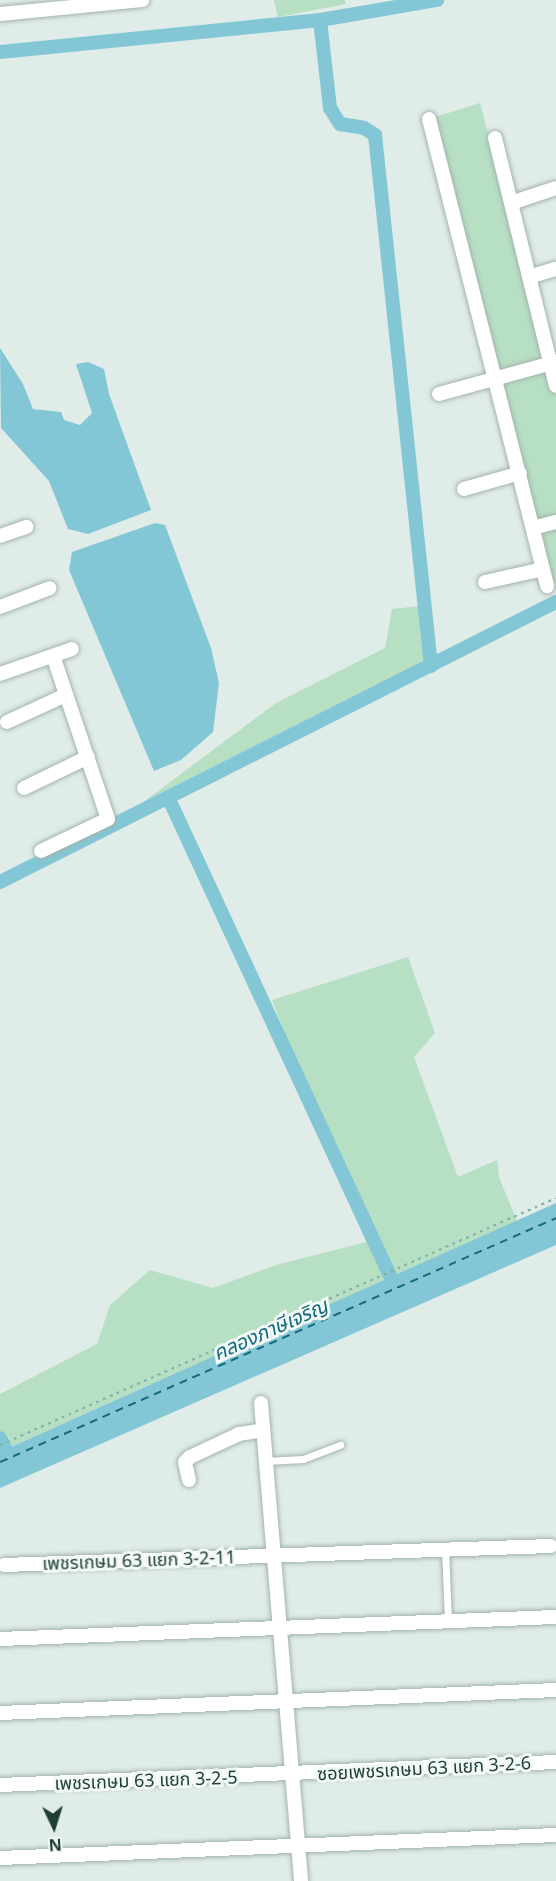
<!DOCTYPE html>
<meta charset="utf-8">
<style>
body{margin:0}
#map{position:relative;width:556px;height:1881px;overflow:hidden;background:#e0ece7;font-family:"Noto Sans","Noto Sans Thai",sans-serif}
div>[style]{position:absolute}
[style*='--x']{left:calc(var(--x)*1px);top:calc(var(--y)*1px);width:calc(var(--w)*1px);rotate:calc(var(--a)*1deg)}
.green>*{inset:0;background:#b7dfc3}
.water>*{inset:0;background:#83c7d6}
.canal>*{height:14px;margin:-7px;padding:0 7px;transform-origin:7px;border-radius:7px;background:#83c7d6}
.ferry>*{height:1.5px;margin-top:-0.75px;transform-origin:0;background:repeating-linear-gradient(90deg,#156a7e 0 8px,transparent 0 14px)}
.path>*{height:2px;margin-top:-1px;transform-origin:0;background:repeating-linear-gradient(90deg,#7eb2a3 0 3px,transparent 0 7.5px)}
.roads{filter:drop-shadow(0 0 2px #a2b4ae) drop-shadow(0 0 2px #a2b4ae)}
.service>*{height:7px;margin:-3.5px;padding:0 3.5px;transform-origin:3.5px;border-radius:3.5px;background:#fff}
.minor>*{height:14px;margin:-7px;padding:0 7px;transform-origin:7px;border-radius:7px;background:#fff}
span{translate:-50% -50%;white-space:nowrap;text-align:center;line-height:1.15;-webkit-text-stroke:6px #f1f8f5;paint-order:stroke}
.street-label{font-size:18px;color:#1f3e36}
.water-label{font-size:20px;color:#156a7e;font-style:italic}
.north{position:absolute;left:24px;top:1797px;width:60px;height:60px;-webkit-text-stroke:4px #f1f8f5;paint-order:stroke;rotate:176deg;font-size:16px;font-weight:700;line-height:24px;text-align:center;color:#1f3e36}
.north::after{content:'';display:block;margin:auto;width:21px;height:27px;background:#1f3e36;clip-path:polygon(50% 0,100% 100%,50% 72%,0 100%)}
</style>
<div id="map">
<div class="green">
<i style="clip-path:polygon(274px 0,345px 0,346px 4px,278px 17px)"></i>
<i style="clip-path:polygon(480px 103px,556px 386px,556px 584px,547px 586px,429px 119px)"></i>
<i style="clip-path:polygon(430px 605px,436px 668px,176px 801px,134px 809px,276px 703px,385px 648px,392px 609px)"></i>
<i style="clip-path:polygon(408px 957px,435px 1033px,414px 1057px,458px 1177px,497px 1160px,499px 1177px,517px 1221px,0 1452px,0 1394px,97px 1344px,110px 1305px,150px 1270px,213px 1288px,276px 1265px,366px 1242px,272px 1000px)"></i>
</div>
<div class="water">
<i style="clip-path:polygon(0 348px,23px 384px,33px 409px,61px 412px,64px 420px,80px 425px,92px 413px,76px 364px,88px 362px,104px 369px,109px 394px,151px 510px,88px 534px,68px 529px,49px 481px,1px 428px)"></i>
<i style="clip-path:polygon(155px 523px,165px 525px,211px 648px,219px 683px,213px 732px,181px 760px,154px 771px,69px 570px,72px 552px)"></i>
<i style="clip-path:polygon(556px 1203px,556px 1245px,0 1488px,0 1452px)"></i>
</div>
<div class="canal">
<i style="--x:320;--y:20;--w:89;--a:83.5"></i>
<i style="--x:330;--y:108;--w:19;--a:58"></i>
<i style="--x:340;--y:124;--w:24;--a:9"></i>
<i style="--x:364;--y:128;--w:13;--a:32"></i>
<i style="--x:375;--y:135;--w:534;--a:83.98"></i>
<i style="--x:0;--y:52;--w:322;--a:-5.7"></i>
<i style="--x:320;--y:20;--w:119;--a:-9.7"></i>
<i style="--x:168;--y:797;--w:547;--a:65.12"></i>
<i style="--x:0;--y:882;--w:623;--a:-26.73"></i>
<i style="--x:0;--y:1438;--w:30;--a:64"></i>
</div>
<div class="ferry">
<i style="--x:0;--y:1462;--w:607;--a:-23.69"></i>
</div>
<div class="path">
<i style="--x:0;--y:1445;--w:608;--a:-23.95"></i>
</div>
<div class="roads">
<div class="service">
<i style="--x:266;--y:1461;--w:37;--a:-3"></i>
<i style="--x:303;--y:1459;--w:40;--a:-21"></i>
<i style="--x:445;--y:1549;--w:72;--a:87.6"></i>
</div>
<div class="minor">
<i style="--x:0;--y:14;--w:143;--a:-5.6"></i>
<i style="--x:429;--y:119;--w:482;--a:75.8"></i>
<i style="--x:495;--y:138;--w:255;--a:76.2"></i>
<i style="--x:511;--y:203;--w:47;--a:-18.4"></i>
<i style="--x:529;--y:277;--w:28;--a:-17"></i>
<i style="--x:439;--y:394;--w:121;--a:-15.3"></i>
<i style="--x:464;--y:489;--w:58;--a:-15.9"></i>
<i style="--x:533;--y:528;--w:24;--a:-15"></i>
<i style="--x:0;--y:536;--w:28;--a:-19"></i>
<i style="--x:485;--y:582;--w:59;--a:-12.6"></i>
<i style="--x:0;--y:607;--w:53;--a:-20.8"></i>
<i style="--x:0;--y:674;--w:76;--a:-19.1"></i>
<i style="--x:7;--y:722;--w:65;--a:-24.6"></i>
<i style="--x:24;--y:788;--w:71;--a:-25.8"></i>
<i style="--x:41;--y:851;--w:74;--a:-25.5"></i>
<i style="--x:108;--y:819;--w:172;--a:-108.6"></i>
<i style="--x:261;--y:1403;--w:480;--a:85.2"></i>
<i style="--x:189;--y:1480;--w:18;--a:-103"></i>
<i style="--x:185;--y:1462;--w:7;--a:-45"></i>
<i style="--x:190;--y:1457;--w:54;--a:-25.1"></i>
<i style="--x:239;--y:1434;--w:24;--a:-9"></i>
<i style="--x:4;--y:1565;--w:547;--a:-1.99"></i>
<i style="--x:0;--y:1639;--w:556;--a:-2.27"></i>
<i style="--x:0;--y:1713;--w:556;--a:-2.37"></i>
<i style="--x:0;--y:1785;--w:556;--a:-2.37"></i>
<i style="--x:0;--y:1858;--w:556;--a:-2.37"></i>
</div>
</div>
<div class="street-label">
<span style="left:139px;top:1560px;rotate:-2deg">เพชรเกษม 63 แยก 3-2-11</span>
<span style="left:424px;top:1768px;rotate:-3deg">ซอยเพชรเกษม 63 แยก 3-2-6</span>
<span style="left:146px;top:1780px;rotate:-2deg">เพชรเกษม 63 แยก 3-2-5</span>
</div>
<div class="water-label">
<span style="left:270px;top:1329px;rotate:-24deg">คลองภาษีเจริญ</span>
</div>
<div class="north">N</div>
</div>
